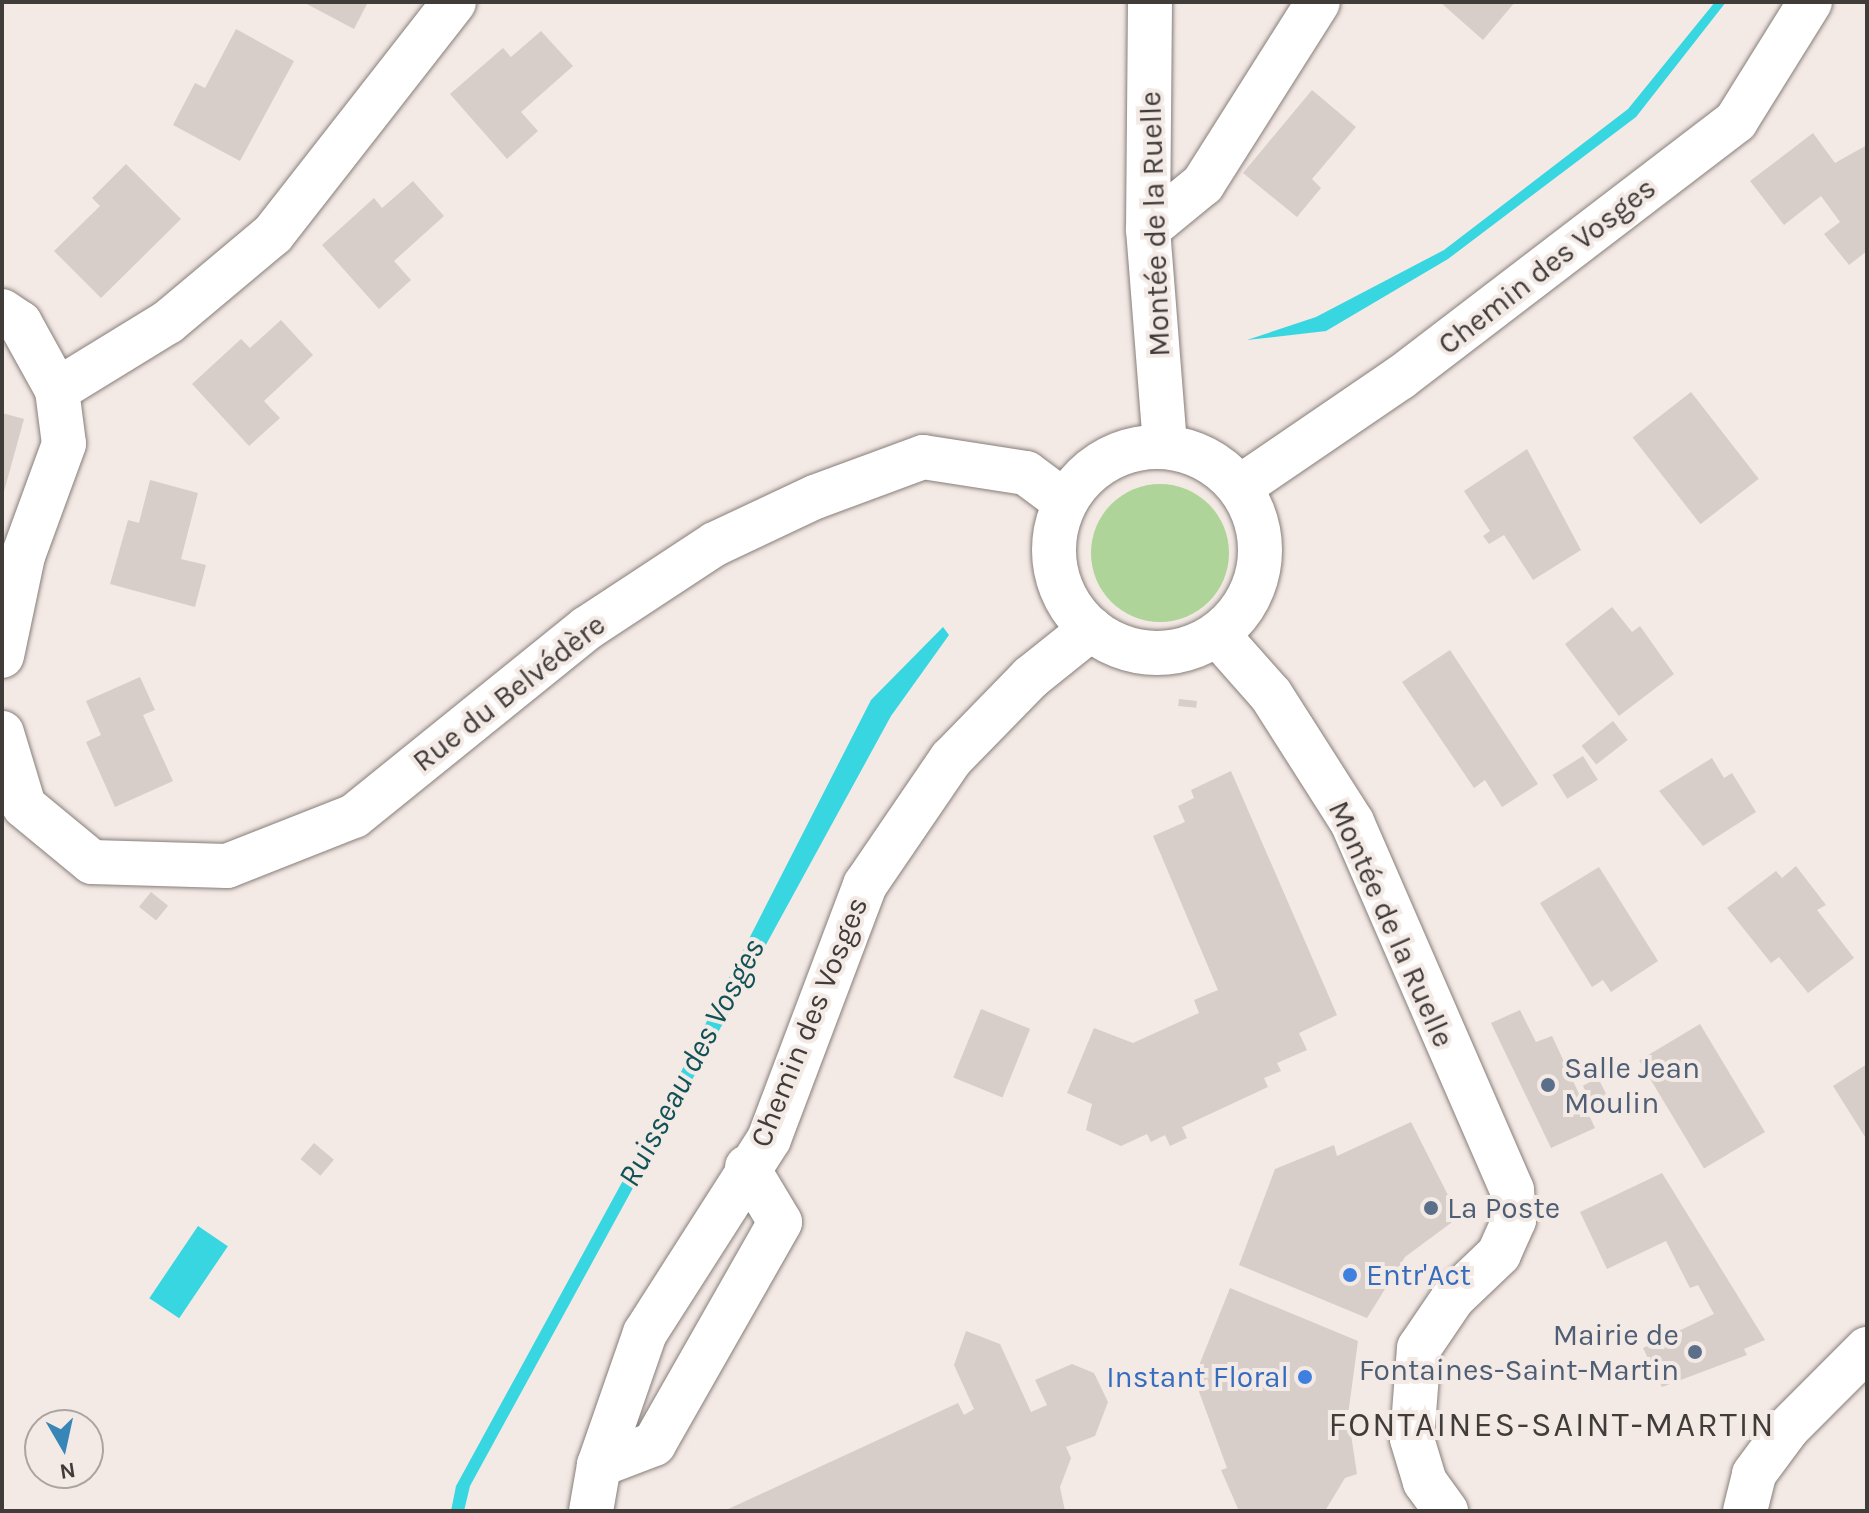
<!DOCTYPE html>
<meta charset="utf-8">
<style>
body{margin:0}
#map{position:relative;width:1869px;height:1513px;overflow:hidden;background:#f3e9e5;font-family:Karla,sans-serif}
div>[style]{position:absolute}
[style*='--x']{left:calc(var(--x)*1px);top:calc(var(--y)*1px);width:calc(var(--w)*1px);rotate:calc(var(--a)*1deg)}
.green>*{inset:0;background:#afd499}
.round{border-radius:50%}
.water>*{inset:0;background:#38d6e0;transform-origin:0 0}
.building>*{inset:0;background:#d7cec9;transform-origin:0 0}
.roads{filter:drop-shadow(0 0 2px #877e7a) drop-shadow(0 0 2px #877e7a)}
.minor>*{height:44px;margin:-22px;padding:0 22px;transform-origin:22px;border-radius:22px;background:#fff}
.minor>.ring{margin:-22px;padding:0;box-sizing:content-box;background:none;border:44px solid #fff;border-radius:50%}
.dots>*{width:22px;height:22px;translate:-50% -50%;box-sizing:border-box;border:4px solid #f3e9e5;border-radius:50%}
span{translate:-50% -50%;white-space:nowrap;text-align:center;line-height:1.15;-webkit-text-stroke:8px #f3e9e5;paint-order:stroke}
.street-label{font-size:30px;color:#403c3a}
.service-label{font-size:30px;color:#4e5e75}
.left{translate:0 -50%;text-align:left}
.right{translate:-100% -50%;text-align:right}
.shop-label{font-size:30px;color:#366cbe}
.water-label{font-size:32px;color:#115256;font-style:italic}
.quarter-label{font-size:34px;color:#403c3a;letter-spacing:2px}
.frame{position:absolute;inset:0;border:4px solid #403c3a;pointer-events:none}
.north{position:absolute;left:24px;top:1409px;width:80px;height:80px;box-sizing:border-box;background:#f3e9e5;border:2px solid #aba4a1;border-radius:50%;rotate:171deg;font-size:22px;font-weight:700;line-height:32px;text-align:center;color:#403c3a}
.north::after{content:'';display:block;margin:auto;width:28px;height:36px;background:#3885b8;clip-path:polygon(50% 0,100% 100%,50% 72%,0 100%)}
</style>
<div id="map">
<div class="green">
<i class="round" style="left:1091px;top:484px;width:138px;height:138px"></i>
</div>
<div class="water">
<i style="clip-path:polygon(1715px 2px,1726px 2px,1636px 117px,1448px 259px,1326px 331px,1247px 340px,1316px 317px,1444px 250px,1628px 109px)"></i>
<i style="clip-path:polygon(943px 627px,949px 635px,891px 716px,470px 1486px,464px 1511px,451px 1511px,456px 1486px,661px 1111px,871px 700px)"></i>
<i style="left:198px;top:1226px;width:36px;height:87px;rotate:34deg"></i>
</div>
<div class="building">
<i style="clip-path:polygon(303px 2px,368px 2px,354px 29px)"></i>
<i style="clip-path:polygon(1440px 2px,1515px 2px,1483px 40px)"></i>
<i style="clip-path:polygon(236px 29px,294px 61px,240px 161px,173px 125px,195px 83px,205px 88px)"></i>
<i style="clip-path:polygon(541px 31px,573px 66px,521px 112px,538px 131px,507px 159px,450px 94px,503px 48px,511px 57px)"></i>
<i style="clip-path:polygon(1312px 90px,1356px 127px,1312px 179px,1321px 188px,1297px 217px,1243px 173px)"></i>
<i style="clip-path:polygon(1813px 133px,1835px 163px,1867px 145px,1867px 251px,1849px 265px,1824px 234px,1840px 222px,1821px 196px,1784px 225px,1750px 181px)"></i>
<i style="clip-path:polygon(126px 164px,181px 219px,101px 298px,54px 251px,100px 206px,92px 198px)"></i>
<i style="clip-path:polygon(413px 181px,444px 216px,394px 261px,411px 280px,379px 309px,322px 245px,374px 198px,382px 208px)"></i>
<i style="clip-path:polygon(281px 320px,313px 355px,264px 401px,280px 418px,249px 446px,192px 384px,241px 339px,250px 348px)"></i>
<i style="left:1691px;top:392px;width:110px;height:74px;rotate:52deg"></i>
<i style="clip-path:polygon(2px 413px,24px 419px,3px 495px,2px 495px)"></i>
<i style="clip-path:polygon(1527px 449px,1581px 550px,1533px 580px,1504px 535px,1489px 544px,1483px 536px,1490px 531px,1464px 491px)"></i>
<i style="clip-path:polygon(150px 480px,198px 493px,181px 559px,206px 565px,195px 607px,110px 584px,128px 520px,139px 523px)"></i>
<i style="clip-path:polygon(1612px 607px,1632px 632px,1640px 626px,1674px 674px,1619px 716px,1565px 644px)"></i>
<i style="clip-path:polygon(1450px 650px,1538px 784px,1502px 807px,1485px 780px,1474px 788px,1402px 682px)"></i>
<i style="clip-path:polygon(140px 677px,155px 710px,143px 715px,173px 781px,115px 807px,86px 742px,101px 735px,86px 701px)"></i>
<i style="left:1179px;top:699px;width:18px;height:7px;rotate:6deg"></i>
<i style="left:1613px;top:721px;width:24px;height:40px;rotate:52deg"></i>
<i style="left:1583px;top:756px;width:28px;height:36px;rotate:58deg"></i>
<i style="clip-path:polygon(1712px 758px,1724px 778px,1732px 773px,1756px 812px,1703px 846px,1659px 791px)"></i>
<i style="clip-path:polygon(1231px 771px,1337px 1015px,1299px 1033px,1307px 1050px,1277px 1063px,1281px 1071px,1264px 1078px,1268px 1087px,1182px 1127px,1187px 1138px,1170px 1146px,1165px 1135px,1151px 1142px,1147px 1134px,1121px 1146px,1086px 1130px,1092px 1104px,1067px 1093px,1094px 1028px,1133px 1043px,1199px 1013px,1194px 1000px,1218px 990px,1153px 836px,1185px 822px,1178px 806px,1194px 798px,1191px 790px)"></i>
<i style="clip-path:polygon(1796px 866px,1826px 905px,1817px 910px,1854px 958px,1808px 993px,1779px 957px,1771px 963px,1727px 908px,1776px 871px,1782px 878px)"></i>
<i style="clip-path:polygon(1599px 867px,1658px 961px,1611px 992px,1603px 980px,1592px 987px,1540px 903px)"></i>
<i style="left:151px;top:892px;width:22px;height:19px;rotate:39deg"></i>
<i style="left:981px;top:1009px;width:53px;height:74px;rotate:22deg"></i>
<i style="clip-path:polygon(1520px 1010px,1536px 1042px,1552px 1036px,1595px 1128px,1551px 1148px,1491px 1023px)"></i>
<i style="left:1700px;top:1024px;width:126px;height:71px;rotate:59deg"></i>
<i style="clip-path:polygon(1867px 1064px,1867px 1140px,1833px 1086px)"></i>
<i style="left:1598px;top:1078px;width:34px;height:17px;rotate:63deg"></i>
<i style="clip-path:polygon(1411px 1122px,1459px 1217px,1405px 1257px,1367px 1318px,1239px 1265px,1275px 1169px,1334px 1145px,1337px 1156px)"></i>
<i style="left:314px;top:1143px;width:26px;height:21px;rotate:40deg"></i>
<i style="clip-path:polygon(1662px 1173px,1765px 1340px,1744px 1349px,1747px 1355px,1662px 1387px,1643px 1348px,1714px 1314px,1698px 1285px,1690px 1288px,1666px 1241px,1607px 1269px,1580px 1212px)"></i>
<i style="clip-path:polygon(1230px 1288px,1358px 1341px,1348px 1415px,1357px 1474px,1345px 1478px,1325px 1511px,1239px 1511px,1221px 1470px,1227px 1468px,1194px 1378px)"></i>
<i style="clip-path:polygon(966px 1331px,1000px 1344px,1031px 1412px,1047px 1405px,1035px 1380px,1072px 1364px,1094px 1373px,1108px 1402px,1095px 1436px,1066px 1447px,1071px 1458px,1060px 1487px,1065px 1511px,724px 1511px,958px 1403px,964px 1415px,974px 1409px,954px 1365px)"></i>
</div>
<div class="roads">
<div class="minor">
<i style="--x:1150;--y:2;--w:227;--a:90.5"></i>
<i style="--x:1148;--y:229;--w:218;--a:85.5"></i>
<i style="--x:1148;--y:229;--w:71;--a:-39.3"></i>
<i style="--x:1203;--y:184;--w:215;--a:-57.7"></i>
<i style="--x:2;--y:311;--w:22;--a:34"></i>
<i style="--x:20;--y:323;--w:77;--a:61.1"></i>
<i style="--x:57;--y:390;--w:54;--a:82.6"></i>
<i style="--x:64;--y:444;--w:119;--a:110.1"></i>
<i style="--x:23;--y:556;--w:102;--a:101.9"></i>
<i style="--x:57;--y:390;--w:130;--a:-31.5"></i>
<i style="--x:168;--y:322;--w:137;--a:-40"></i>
<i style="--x:273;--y:234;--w:294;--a:-52"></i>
<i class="ring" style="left:1054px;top:447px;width:162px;height:162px"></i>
<i style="--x:1240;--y:487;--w:194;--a:-34.3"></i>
<i style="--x:1400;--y:378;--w:423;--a:-37.4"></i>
<i style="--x:1736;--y:121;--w:140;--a:-58.1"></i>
<i style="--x:1217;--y:634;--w:81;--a:48.5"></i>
<i style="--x:1271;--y:695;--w:151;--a:57.5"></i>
<i style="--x:1352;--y:822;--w:401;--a:66.5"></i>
<i style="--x:1512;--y:1190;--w:30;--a:86"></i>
<i style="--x:1514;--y:1220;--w:37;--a:114"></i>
<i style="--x:1499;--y:1254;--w:64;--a:136.3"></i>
<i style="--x:1453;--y:1298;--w:60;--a:124.2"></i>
<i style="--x:1419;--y:1348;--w:91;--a:94.4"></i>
<i style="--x:1412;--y:1439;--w:45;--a:73.2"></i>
<i style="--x:1425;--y:1482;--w:36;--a:54"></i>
<i style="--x:2;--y:733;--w:76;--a:73.2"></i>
<i style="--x:24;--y:806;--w:88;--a:39.5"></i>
<i style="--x:92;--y:862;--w:135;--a:1.7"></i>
<i style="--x:227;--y:866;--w:136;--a:-21.5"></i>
<i style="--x:354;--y:816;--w:299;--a:-38.9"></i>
<i style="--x:587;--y:628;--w:153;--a:-33.3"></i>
<i style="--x:715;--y:544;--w:110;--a:-25.2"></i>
<i style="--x:815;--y:497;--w:115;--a:-20.3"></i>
<i style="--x:923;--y:457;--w:104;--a:8.8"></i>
<i style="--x:1026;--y:473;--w:49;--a:36.6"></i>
<i style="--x:599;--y:1465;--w:59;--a:-20.9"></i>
<i style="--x:654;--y:1444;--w:255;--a:-60.4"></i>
<i style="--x:780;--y:1222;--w:64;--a:-121"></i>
<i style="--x:591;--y:1511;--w:47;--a:-80.1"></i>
<i style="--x:599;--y:1465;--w:140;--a:-70.8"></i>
<i style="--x:645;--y:1333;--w:230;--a:-57.4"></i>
<i style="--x:769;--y:1139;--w:272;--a:-69.3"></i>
<i style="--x:865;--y:885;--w:153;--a:-55.7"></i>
<i style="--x:951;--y:759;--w:115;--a:-45.7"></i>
<i style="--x:1031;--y:677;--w:77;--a:-38.7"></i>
<i style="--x:1745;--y:1511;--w:38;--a:-76"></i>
<i style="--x:1754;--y:1474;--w:57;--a:-53.5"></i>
<i style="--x:1788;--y:1428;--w:112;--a:-45"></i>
</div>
</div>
<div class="dots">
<i style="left:1548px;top:1085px;background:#5c6f8a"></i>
<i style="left:1431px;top:1208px;background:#5c6f8a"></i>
<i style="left:1350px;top:1275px;background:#3f7fe0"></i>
<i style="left:1695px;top:1352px;background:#5c6f8a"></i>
<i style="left:1305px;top:1377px;background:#3f7fe0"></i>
</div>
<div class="street-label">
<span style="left:1155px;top:224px;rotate:-92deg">Montée de la Ruelle</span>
<span style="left:1547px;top:266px;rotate:-38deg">Chemin des Vosges</span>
<span style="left:509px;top:693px;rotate:-38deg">Rue du Belvédère</span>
<span style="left:1391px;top:924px;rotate:66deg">Montée de la Ruelle</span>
<span style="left:809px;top:1022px;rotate:-68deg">Chemin des Vosges</span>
</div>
<div class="service-label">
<span class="left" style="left:1564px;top:1085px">Salle Jean<br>Moulin</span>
<span class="left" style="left:1447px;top:1208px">La Poste</span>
<span class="right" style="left:1679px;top:1352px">Mairie de<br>Fontaines-Saint-Martin</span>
</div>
<div class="shop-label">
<span class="left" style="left:1366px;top:1275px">Entr'Act</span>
<span class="right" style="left:1289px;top:1377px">Instant Floral</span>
</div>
<div class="water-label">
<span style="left:692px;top:1063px;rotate:-62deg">Ruisseau des Vosges</span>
</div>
<div class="quarter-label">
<span style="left:1552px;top:1426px">FONTAINES-SAINT-MARTIN</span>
</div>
<div class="frame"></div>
<div class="north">N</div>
</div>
